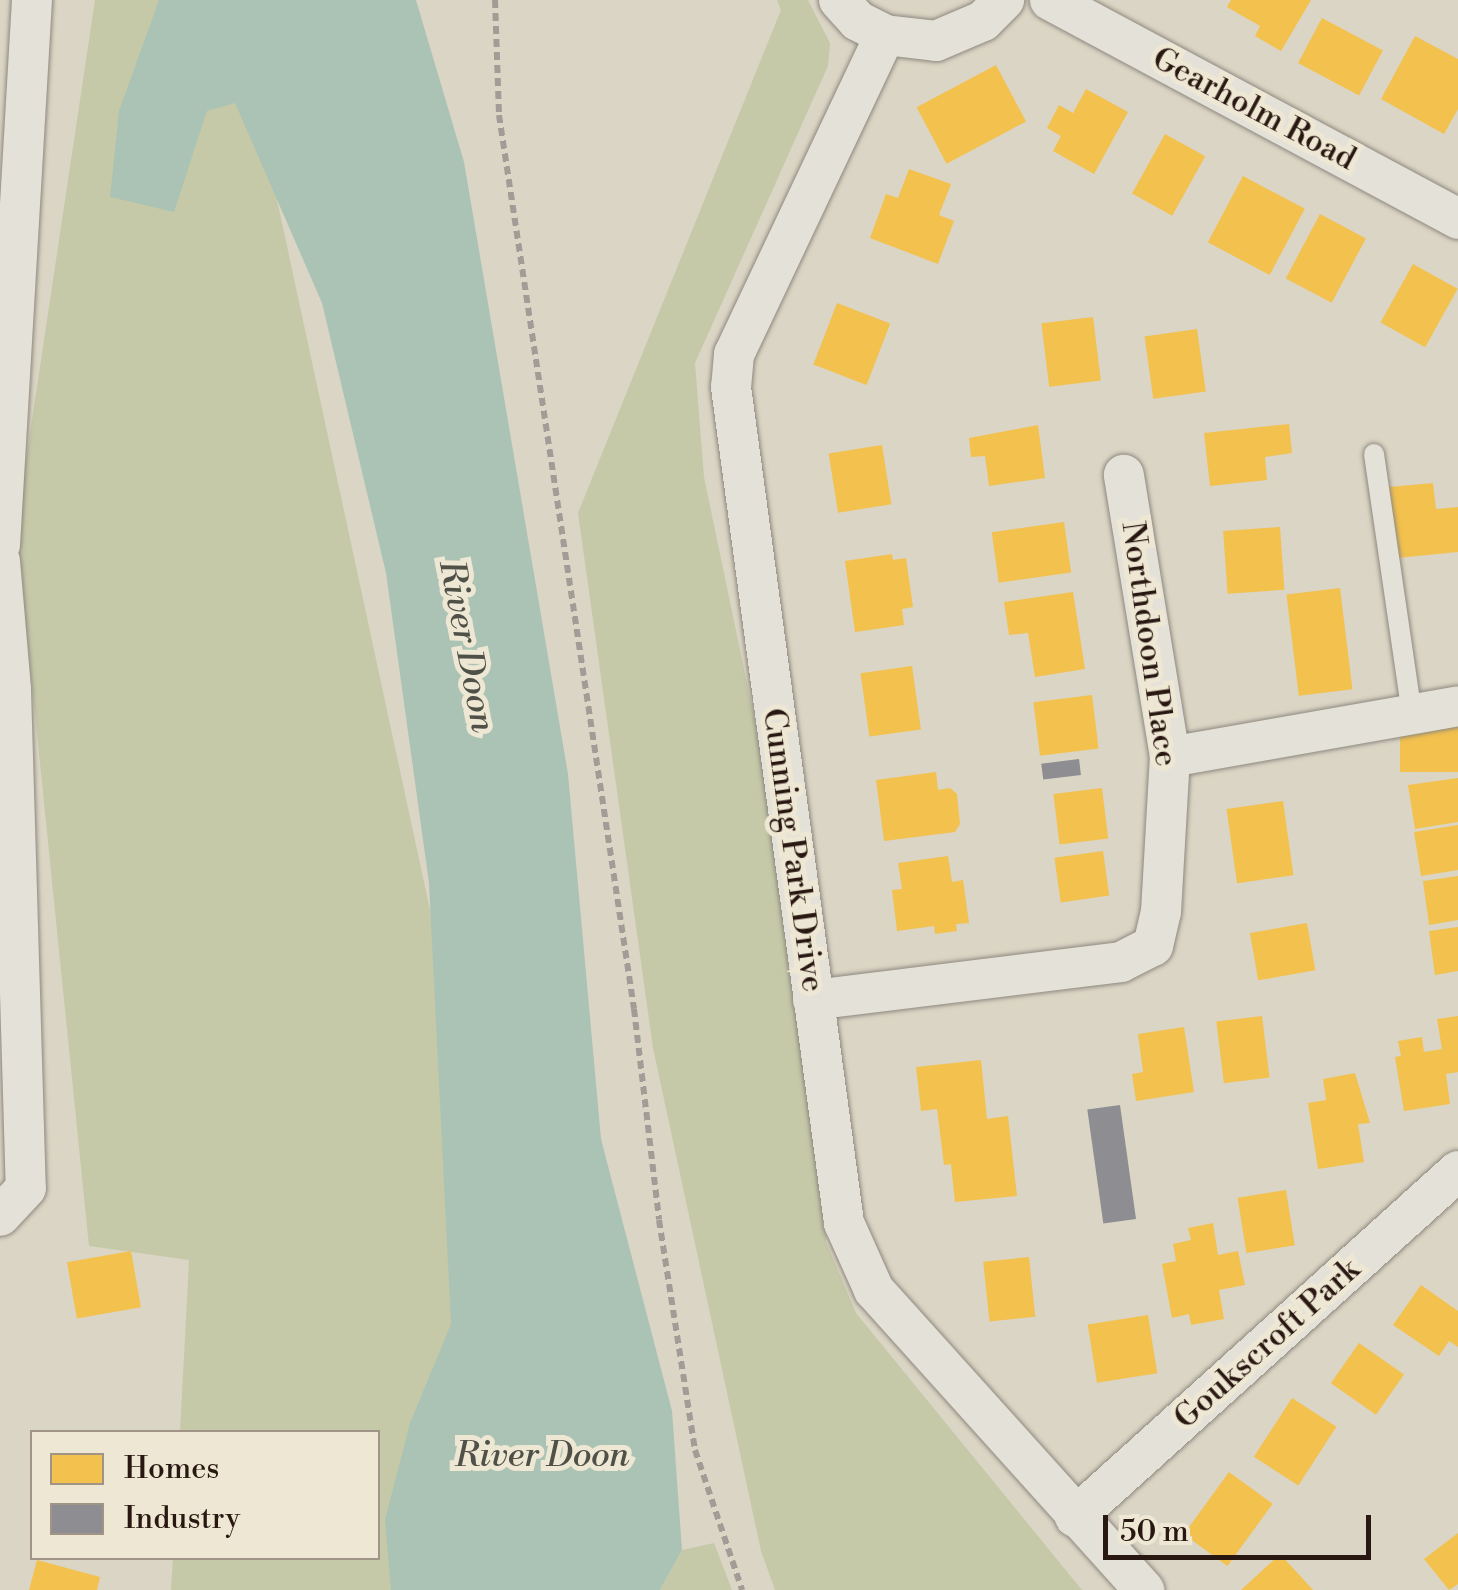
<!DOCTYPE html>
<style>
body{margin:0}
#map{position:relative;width:1458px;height:1590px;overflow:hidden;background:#dbd5c5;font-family:"Libre Bodoni",serif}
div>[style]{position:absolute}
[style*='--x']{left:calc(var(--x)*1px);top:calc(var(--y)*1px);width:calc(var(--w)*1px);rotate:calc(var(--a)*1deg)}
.green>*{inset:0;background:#c5c9a8}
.water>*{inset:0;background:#abc3b4}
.homes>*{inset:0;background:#f2c14e;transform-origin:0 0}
.industry>*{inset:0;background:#8d8d92;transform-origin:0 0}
.path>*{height:6px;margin-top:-3px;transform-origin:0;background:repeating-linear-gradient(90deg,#a19d96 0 8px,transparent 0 13px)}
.roads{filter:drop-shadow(0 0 2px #8e887f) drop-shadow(0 0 2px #8e887f)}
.lane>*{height:20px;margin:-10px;padding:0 10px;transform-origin:10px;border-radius:10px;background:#e4e1d9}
.street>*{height:40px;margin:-20px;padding:0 20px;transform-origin:20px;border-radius:20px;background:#e4e1d9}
span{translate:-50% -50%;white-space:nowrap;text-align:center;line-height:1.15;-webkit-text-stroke:10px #eee7d3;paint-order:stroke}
.street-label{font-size:32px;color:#291812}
.water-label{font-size:35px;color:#4f5148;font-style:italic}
.legend{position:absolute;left:30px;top:1430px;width:350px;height:130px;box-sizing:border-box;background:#eee7d3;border:2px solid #9f9486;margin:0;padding:12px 18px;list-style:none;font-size:30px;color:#291812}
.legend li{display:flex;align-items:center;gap:20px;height:50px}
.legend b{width:50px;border:2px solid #9f9486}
.scale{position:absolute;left:1103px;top:1515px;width:268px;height:45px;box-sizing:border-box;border:5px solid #291812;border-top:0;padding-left:12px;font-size:30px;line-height:35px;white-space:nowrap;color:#291812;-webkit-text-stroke:8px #eee7d3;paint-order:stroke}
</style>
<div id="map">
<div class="green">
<i style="clip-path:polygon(95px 0,234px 0,505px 1258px,476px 1590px,171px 1590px,173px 1558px,378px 1558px,378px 1432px,180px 1432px,189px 1260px,89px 1246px,16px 527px)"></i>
<i style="clip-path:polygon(777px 0,808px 0,830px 43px,828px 66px,695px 363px,704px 477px,813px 1000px,826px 1242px,856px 1313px,1082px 1590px,775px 1590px,761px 1551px,653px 1048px,578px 513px,781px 10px)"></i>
<i style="clip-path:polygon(714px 1543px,732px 1590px,660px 1590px,682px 1550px)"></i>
</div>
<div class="water">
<i style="clip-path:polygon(159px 0,416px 0,464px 162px,568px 774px,601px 1139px,672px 1411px,682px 1550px,660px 1590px,391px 1590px,385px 1520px,410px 1423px,451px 1324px,429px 883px,386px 573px,322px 303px,235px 103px,207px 111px,174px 212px,110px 197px,119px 111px)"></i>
</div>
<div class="homes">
<i style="clip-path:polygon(1231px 0,1311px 0,1281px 51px,1255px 36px,1260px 26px,1227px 7px)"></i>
<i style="left:1322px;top:18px;width:69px;height:51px;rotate:28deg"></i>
<i style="clip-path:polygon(1415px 36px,1458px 59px,1458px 109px,1444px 134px,1381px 99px)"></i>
<i style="left:996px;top:65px;width:64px;height:90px;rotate:62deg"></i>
<i style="clip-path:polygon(1086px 89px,1128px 112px,1094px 174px,1053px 151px,1061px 136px,1047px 128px,1059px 105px,1073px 113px)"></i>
<i style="left:1165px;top:134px;width:46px;height:68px;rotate:29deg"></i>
<i style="clip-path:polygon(909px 169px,951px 184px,939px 215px,954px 221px,938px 264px,870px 238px,886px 194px,898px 198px)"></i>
<i style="left:1243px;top:176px;width:70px;height:75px;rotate:28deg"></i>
<i style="left:1320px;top:214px;width:52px;height:73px;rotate:28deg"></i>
<i style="left:1413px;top:264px;width:51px;height:67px;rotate:29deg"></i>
<i style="left:837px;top:303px;width:57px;height:66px;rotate:21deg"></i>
<i style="left:1093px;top:317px;width:64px;height:52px;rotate:83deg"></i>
<i style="left:1197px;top:329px;width:63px;height:53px;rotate:82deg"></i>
<i style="clip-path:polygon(1289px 424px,1292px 453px,1265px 457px,1267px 480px,1210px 486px,1204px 433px)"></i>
<i style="clip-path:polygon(1038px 425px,1045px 478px,989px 486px,985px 456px,971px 457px,969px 438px)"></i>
<i style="left:882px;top:445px;width:60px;height:54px;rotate:81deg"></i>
<i style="clip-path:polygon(1433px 483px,1436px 509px,1458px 507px,1458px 552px,1397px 558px,1389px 487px)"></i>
<i style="left:1064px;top:522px;width:51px;height:73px;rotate:82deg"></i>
<i style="left:1280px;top:527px;width:63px;height:57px;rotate:86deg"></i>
<i style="clip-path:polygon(892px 554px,893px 560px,906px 558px,913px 607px,902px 609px,904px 625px,855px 632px,845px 561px)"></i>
<i style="left:1340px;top:588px;width:102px;height:54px;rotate:83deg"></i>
<i style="clip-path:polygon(1073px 592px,1085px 669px,1035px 677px,1028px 633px,1009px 635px,1004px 602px)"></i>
<i style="left:912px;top:666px;width:64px;height:52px;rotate:82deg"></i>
<i style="left:1092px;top:695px;width:54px;height:59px;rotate:83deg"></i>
<i style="left:1458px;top:727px;width:45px;height:58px;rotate:90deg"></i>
<i style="clip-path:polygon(936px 772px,938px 790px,950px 788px,957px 794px,960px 824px,955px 832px,884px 841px,876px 780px)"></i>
<i style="clip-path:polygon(1458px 778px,1458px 822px,1415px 829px,1408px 785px)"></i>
<i style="left:1102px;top:788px;width:51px;height:49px;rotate:83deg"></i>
<i style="left:1283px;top:801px;width:75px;height:57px;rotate:82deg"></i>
<i style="clip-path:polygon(1458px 825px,1458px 870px,1421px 876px,1414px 832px)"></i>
<i style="left:1103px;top:851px;width:45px;height:49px;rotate:82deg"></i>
<i style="clip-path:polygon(948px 856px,952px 882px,963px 880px,969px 923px,956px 924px,957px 931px,935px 934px,934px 926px,897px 931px,892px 890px,902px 889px,898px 863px)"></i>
<i style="clip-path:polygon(1458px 876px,1458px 920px,1429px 925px,1423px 881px)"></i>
<i style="left:1307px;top:923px;width:48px;height:58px;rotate:80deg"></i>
<i style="clip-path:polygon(1458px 927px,1458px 971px,1435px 975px,1429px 931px)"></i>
<i style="left:1262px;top:1016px;width:62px;height:46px;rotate:83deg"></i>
<i style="clip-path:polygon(1458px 1016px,1458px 1072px,1446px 1074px,1450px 1104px,1404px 1111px,1395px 1057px,1401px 1056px,1398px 1041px,1422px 1037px,1424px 1052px,1442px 1049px,1437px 1019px)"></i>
<i style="clip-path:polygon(1184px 1027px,1194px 1092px,1136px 1101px,1132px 1074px,1143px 1072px,1138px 1034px)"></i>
<i style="clip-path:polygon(981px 1060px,987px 1119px,1008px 1116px,1017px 1196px,955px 1202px,951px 1164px,944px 1165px,937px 1109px,921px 1111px,916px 1067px)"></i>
<i style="clip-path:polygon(1355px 1073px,1370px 1123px,1358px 1124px,1364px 1162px,1318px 1169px,1308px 1103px,1326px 1100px,1323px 1079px)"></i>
<i style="left:1286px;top:1190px;width:56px;height:49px;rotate:81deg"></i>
<i style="clip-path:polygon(1213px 1223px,1218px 1255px,1238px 1251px,1245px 1285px,1219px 1290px,1224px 1319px,1191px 1325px,1189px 1314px,1172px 1318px,1162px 1264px,1176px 1261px,1173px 1244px,1191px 1240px,1188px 1228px)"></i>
<i style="left:131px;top:1251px;width:57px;height:65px;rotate:80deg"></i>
<i style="left:1029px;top:1257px;width:60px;height:46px;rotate:84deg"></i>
<i style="clip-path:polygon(1421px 1285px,1458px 1311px,1458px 1347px,1449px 1341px,1439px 1356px,1393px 1325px)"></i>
<i style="left:1148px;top:1315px;width:59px;height:61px;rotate:81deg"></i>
<i style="left:1359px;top:1343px;width:55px;height:49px;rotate:35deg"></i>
<i style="left:1292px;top:1398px;width:53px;height:70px;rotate:33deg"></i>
<i style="left:1229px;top:1472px;width:54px;height:77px;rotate:36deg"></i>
<i style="clip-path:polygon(1458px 1533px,1458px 1584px,1449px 1590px,1424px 1559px)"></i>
<i style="clip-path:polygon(1280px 1554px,1313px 1590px,1241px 1590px)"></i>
<i style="clip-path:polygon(37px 1560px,100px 1577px,97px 1590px,29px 1590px)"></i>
</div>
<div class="industry">
<i style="left:1079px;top:759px;width:16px;height:38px;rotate:83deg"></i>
<i style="left:1120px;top:1105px;width:115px;height:33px;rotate:82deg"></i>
</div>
<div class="path">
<i style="--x:495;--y:0;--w:115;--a:88"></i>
<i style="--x:499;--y:115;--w:904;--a:81.41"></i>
<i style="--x:634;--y:1009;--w:212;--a:83.2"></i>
<i style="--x:659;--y:1220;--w:233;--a:81.1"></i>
<i style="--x:695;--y:1450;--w:148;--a:71.4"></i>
</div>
<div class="roads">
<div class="lane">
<i style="--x:1374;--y:454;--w:263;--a:81.7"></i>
</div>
<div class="street">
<i style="--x:839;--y:0;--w:28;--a:48"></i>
<i style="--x:858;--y:21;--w:30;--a:27"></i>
<i style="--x:885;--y:35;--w:51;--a:6.7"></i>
<i style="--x:936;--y:41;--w:51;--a:-23.1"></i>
<i style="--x:983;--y:21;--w:30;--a:-45"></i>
<i style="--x:1050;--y:0;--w:463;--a:28.2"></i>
<i style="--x:885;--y:35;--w:353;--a:115.3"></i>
<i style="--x:734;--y:354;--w:33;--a:95"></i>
<i style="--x:731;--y:387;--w:844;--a:82.3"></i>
<i style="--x:844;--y:1223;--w:73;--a:65.9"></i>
<i style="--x:874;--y:1290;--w:404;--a:48"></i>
<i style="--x:0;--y:545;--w:546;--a:-86.64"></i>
<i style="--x:0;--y:561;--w:129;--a:85.1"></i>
<i style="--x:11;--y:690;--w:498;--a:88.3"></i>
<i style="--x:26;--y:1188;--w:38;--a:133"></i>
<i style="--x:1170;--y:757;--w:292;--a:-10"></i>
<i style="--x:813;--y:1000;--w:310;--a:-7"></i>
<i style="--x:1121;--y:962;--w:36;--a:-27"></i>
<i style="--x:1153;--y:946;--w:35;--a:-77"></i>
<i style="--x:1161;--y:912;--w:155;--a:-86.7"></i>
<i style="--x:1170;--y:757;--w:286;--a:-99.3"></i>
<i style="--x:1075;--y:1517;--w:516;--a:-42.09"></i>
</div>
</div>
<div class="street-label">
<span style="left:1254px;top:109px;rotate:28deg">Gearholm Road</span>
<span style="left:1149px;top:644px;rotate:82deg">Northdoon Place</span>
<span style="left:793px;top:850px;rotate:82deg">Cunning Park Drive</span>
<span style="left:1267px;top:1344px;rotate:-42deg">Goukscroft Park</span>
</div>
<div class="water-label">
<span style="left:466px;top:646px;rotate:79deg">River Doon</span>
<span style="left:542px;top:1456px">River Doon</span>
</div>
<ul class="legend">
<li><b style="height:28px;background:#f2c14e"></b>Homes</li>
<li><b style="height:28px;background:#8d8d92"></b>Industry</li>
</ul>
<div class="scale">50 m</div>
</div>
